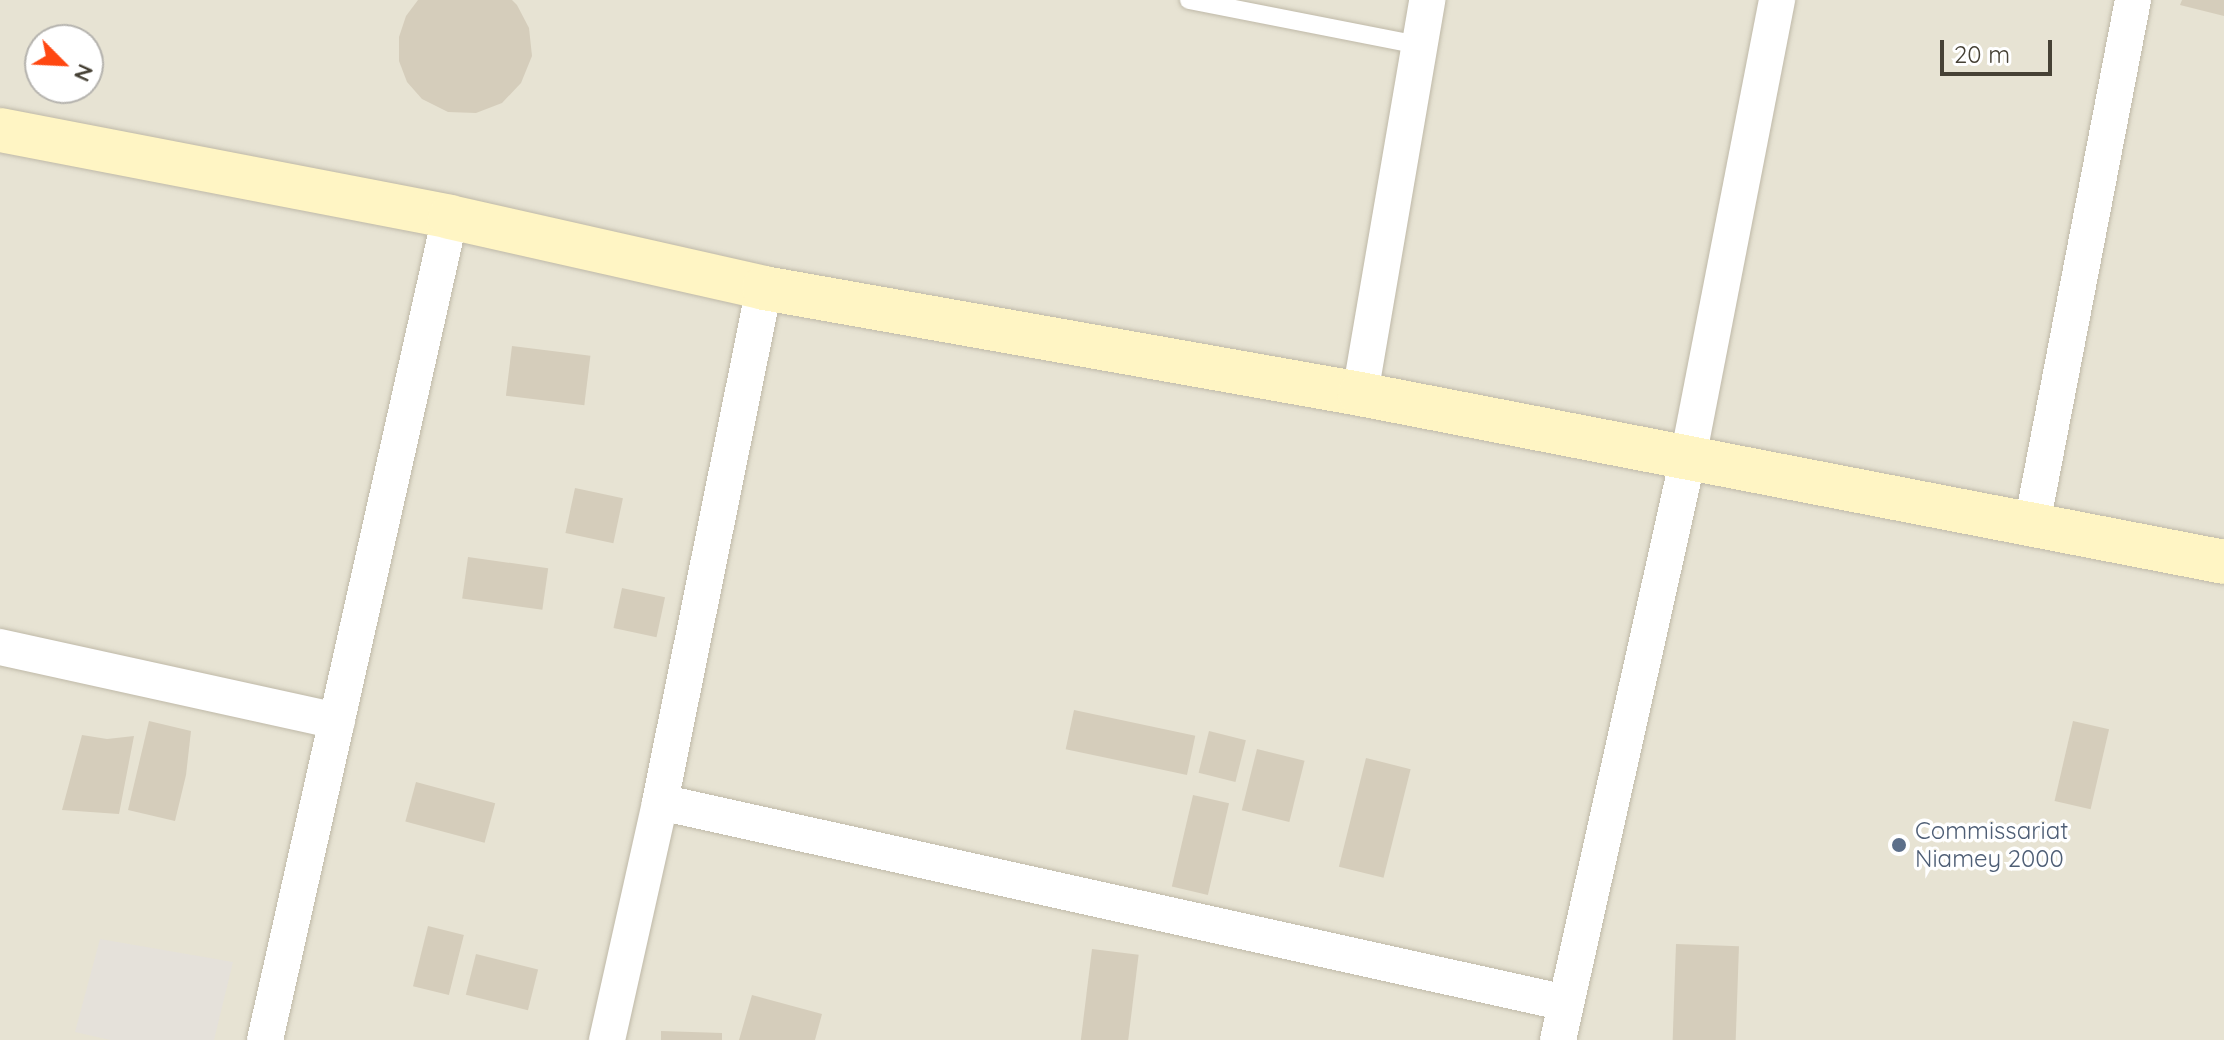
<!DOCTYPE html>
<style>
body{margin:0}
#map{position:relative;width:2224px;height:1040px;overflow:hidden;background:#f3f0e6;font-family:Quicksand,sans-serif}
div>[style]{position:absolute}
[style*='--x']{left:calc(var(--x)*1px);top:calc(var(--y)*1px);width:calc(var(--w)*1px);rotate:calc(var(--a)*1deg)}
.residential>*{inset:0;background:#e7e3d3}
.industrial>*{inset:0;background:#e5e1da}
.building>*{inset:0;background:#d5cdbb;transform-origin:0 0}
.roads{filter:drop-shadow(0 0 2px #bfb9a8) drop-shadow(0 0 2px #bfb9a8)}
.lane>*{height:18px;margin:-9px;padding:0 9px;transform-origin:9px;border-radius:9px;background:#fff}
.street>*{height:36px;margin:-18px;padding:0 18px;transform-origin:18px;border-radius:18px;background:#fff}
.secondary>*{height:44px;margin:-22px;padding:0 22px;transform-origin:22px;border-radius:22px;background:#fff5c4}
.dots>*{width:22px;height:22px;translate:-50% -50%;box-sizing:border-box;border:4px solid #fff;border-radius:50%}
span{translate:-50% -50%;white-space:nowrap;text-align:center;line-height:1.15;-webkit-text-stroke:7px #fff;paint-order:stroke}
.service-label{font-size:24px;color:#4e5e75}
.left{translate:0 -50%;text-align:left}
.north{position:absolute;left:24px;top:24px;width:80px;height:80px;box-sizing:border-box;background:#fff;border:2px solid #b5b3ae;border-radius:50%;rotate:114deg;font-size:22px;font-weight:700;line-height:32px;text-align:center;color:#464135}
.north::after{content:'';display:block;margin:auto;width:28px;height:36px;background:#ff4711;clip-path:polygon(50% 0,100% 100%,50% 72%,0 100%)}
.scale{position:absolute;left:1940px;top:40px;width:112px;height:36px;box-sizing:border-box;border:4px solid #464135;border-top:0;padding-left:10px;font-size:24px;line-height:28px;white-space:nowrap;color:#464135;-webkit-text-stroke:6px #fff;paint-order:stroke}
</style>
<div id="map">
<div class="residential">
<i style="clip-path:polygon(evenodd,0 0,2224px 0,2224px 1040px,0 1040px,0 0,40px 40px,88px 40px,88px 88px,40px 88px,40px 40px)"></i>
</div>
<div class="industrial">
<i style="clip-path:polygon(100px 939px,233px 962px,214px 1040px,110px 1040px,75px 1032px)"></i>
</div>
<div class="building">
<i style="clip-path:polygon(418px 0,512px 0,517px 5px,529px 28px,532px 56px,521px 83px,502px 103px,476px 113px,448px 112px,422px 99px,407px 82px,399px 61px,399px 37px,406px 16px)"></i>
<i style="clip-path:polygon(2182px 0,2224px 0,2224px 16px,2180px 5px)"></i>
<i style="left:512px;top:346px;width:79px;height:50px;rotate:7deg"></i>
<i style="left:575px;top:488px;width:49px;height:46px;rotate:12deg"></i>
<i style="left:468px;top:557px;width:81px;height:42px;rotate:8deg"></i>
<i style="left:622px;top:588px;width:44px;height:41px;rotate:12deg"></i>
<i style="left:1074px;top:710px;width:124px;height:40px;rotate:12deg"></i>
<i style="clip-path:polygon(149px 721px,191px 731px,186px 775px,175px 821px,128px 810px)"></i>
<i style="left:2073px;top:721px;width:37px;height:82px;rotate:13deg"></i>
<i style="left:1209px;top:731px;width:38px;height:43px;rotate:14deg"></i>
<i style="clip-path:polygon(82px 735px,107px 739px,134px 736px,119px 814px,62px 810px)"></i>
<i style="left:1257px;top:749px;width:49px;height:63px;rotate:14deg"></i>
<i style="left:1366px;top:758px;width:46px;height:112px;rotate:14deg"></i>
<i style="left:416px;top:782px;width:82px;height:41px;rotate:15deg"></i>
<i style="left:1193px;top:795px;width:37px;height:94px;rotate:13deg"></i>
<i style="left:428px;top:926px;width:37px;height:62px;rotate:14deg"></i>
<i style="left:1676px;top:944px;width:63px;height:96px;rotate:2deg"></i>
<i style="left:1092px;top:949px;width:47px;height:92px;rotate:7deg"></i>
<i style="left:476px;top:954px;width:64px;height:42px;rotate:14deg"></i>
<i style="clip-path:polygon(752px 995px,822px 1014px,815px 1040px,739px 1040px)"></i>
<i style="clip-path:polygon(661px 1031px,722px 1033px,722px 1040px,661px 1040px)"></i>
</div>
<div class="roads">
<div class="lane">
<i style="--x:1189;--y:0;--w:234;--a:11.1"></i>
</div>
<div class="street">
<i style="--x:1360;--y:394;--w:400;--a:-80.3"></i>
<i style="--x:2032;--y:524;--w:534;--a:-79.09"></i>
<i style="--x:0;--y:647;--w:345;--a:12.4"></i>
<i style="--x:660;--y:802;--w:928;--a:12.51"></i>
<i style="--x:265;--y:1040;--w:844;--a:-77.33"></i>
<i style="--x:607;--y:1040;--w:244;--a:-77.4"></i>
<i style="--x:660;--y:802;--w:524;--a:-78.56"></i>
<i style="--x:1558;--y:1040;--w:596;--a:-77.41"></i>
<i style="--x:1688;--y:458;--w:467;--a:-79"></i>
</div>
<div class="secondary">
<i style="--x:0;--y:130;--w:458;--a:10.9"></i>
<i style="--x:450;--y:217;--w:322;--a:12.7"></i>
<i style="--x:764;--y:288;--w:605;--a:10.08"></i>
<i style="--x:1360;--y:394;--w:880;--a:11"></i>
</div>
</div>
<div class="dots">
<i style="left:1899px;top:845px;background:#5c6f8a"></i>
</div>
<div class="service-label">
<span class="left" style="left:1915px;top:845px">Commissariat<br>Niamey 2000</span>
</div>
<div class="north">N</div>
<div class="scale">20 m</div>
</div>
